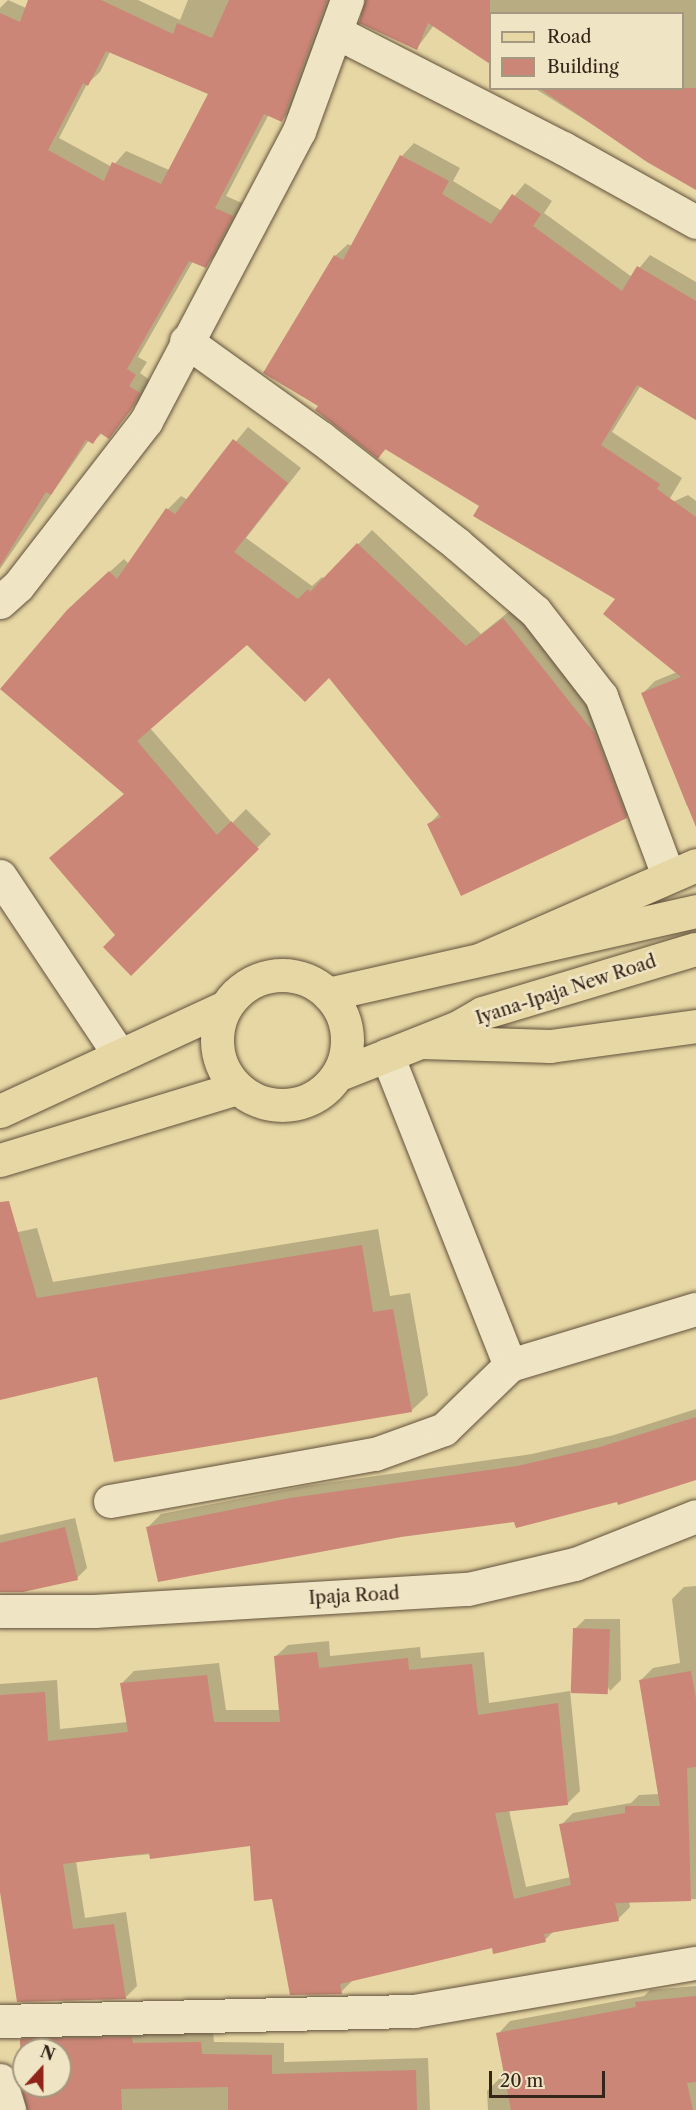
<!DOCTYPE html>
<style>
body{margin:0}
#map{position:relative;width:696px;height:2110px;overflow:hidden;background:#e7d7a4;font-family:"Libre Caslon Text",serif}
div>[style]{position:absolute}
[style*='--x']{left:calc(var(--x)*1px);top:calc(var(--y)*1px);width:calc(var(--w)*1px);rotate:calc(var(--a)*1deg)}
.shadow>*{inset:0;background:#0003}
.building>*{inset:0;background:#cb8677;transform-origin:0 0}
.roads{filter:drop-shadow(0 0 2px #62513c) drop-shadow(0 0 2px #62513c)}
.minor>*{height:33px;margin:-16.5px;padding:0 16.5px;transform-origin:16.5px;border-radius:16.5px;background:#efe5c4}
.major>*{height:33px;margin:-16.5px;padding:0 16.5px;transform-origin:16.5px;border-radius:16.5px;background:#e7d7a4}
.major>.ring{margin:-16.5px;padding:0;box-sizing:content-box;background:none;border:33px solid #e7d7a4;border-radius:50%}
.highway>*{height:33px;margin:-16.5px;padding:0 16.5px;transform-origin:16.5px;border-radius:16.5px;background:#e7d7a4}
span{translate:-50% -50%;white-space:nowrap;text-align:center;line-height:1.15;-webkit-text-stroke:5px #efe5c4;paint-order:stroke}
.street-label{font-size:18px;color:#352419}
.legend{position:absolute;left:489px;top:12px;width:195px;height:78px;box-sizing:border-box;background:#efe5c4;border:2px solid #a59880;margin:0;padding:8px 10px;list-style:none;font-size:18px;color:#352419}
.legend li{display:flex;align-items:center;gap:12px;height:30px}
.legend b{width:30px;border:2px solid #a59880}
.north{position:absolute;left:12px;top:2038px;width:60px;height:60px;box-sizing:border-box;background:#efe5c4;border:2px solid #a59880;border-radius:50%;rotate:21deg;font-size:16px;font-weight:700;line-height:24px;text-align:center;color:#352419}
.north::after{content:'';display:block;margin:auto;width:21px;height:27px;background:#8f2418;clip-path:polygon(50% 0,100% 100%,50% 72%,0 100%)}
.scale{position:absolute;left:489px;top:2071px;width:116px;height:27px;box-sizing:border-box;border:3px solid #352419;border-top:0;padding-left:8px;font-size:18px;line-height:21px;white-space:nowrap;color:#352419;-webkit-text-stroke:4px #efe5c4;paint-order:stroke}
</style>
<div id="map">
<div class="shadow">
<i style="clip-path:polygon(evenodd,8px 0,26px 8px,29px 0,138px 0,180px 20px,188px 0,334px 0,294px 108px,282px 120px,269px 114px,226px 196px,244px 204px,217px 254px,205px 266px,193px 261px,138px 357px,147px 362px,140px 373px,151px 381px,142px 397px,108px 437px,102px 433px,93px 442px,89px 440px,0 569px,0 8px,8px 0,110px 52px,210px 93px,169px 170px,126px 151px,112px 167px,59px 138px,87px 84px,100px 72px,110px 52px)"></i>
<i style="clip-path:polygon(366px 0,696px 0,696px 189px,534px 88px,682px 88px,682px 14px,490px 14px,490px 61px,434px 25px,417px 48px)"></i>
<i style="clip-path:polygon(414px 143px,460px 168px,453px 181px,502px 211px,525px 183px,552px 201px,544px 213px,632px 277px,650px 255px,696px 282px,696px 419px,641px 385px,612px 432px,682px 478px,666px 505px,688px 495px,696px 501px,696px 803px,687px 806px,643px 693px,655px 681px,677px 672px,618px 598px,481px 505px,387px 448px,378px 457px,320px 406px,335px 256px,348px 244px,352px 246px,402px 156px)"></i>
<i style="clip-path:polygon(248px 427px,301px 468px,246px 538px,312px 586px,322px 577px,325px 579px,372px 530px,481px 634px,517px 605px,608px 720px,639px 803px,626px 817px,429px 824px,440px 813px,330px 676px,247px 643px,150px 728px,232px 823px,246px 809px,271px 834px,131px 974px,117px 935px,125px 793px,83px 596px,124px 559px,129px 564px,168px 509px,181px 496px,188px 500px)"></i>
<i style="clip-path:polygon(37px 1228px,53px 1282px,378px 1229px,390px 1296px,410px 1293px,428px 1395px,411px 1411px,98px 1376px,0 1398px,0 1236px)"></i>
<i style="clip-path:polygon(696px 1409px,696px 1479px,618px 1500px,515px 1521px,148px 1527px,161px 1514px,305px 1486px,532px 1454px,614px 1435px)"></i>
<i style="clip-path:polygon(75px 1518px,87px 1568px,77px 1578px,0 1591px,0 1535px)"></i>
<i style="clip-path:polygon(696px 1586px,696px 1899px,629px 1901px,630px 1907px,618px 1919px,554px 1931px,545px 1940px,493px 1946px,353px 1980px,341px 1992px,273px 1898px,251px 1845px,76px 1861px,85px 1918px,126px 1912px,137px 1986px,125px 1998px,0 1882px,0 1684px,57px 1680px,60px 1729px,128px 1722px,122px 1683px,134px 1671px,219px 1663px,226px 1710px,280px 1710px,275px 1657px,288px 1645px,329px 1641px,330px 1656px,420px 1647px,421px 1658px,484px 1652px,489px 1703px,570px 1691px,580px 1791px,567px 1804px,509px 1810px,526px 1887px,571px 1877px,561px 1825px,573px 1813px,631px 1803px,639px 1795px,660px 1794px,641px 1680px,653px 1668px,680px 1663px,672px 1599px,684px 1587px)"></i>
<i style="clip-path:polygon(585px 1619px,620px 1619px,621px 1680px,610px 1691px,575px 1629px)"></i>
<i style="clip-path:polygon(696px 1986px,696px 2110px,488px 2110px,487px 2091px,499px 2079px,507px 2078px,498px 2034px,510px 2021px,644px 1996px,650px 1990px)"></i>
<i style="clip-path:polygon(evenodd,34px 2027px,213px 2030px,214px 2042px,284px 2043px,284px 2062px,428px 2058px,430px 2110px,27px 2110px,21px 2040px,34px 2027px,24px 2050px,60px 2050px,60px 2086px,24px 2086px,24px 2050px)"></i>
</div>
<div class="building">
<i style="clip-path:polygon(evenodd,28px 0,101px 0,173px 34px,177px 23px,212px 38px,229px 0,327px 0,282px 122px,264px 114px,215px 208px,233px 216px,206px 268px,189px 261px,127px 369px,136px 375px,129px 386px,140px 393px,130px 411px,109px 439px,100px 433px,93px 444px,86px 440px,51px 495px,46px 492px,0 566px,0 13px,20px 22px,28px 0,106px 51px,208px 94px,161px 184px,112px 162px,104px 181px,48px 150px,83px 83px,88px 86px,106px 51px)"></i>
<i style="clip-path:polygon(365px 0,490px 0,490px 64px,428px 23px,417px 50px,359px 23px)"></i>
<i style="clip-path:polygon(539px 88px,696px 88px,696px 190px,647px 162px)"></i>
<i style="clip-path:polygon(400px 155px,449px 181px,442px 194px,491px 224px,512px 194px,541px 214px,533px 226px,622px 291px,637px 266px,696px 301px,696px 420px,637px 385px,601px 445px,660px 484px,657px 489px,696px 517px,696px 827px,641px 693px,681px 677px,603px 614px,615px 599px,473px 516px,479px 506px,385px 449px,378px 459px,315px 410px,318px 406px,263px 373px,334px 255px,343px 260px)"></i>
<i style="clip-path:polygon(233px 439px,288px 483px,234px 552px,298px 599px,308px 589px,310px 592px,357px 543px,466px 646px,503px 618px,595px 734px,627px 818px,461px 896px,427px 824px,441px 817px,329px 678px,305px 702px,247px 645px,137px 741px,217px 835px,231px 821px,259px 849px,131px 976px,103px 947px,115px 935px,49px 858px,124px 794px,0 689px,67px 610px,109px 571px,117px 579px,166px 508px,175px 514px)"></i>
<i style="clip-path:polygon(9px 1201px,37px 1298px,362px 1245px,373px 1312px,393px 1309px,412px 1412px,114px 1462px,97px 1377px,0 1400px,0 1202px)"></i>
<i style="clip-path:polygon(696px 1417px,696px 1480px,618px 1505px,617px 1502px,516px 1528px,514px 1522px,401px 1537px,158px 1582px,146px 1527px,290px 1498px,517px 1466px,600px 1447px)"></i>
<i style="clip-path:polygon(65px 1527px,78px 1580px,23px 1592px,0 1592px,0 1543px)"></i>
<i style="left:573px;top:1628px;width:37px;height:65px;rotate:2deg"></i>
<i style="clip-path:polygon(317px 1652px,319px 1668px,408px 1658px,409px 1670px,472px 1664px,478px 1715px,558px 1703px,568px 1805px,495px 1813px,514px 1899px,571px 1885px,559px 1824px,625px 1813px,625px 1806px,660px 1806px,639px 1680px,691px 1671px,696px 1699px,696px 1767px,687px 1768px,691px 1901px,615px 1903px,619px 1921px,544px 1934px,546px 1942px,493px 1954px,492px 1948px,340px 1984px,342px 1994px,290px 1995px,272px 1899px,254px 1901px,250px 1846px,150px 1859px,149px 1853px,63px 1864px,73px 1929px,114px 1924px,126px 1999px,17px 2002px,0 1892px,0 1695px,45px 1692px,48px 1741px,128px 1732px,120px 1683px,207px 1675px,214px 1722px,280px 1722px,274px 1656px)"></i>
<i style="clip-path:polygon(696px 1996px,696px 2082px,687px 2083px,693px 2110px,511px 2110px,496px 2033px,636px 2007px,635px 2002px)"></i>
<i style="clip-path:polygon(evenodd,132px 2037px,133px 2043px,201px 2042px,202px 2054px,272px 2055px,272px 2074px,416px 2070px,417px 2110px,228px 2110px,228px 2087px,121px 2089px,122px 2110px,27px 2110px,21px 2086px,20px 2039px,132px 2037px,24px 2050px,60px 2050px,60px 2086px,24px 2086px,24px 2050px)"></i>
</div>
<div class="roads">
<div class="minor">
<i style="--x:336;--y:32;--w:255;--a:27.1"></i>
<i style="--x:563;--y:148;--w:152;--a:29.1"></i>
<i style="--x:186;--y:341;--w:166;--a:35.7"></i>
<i style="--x:321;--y:438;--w:172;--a:37.9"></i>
<i style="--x:457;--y:544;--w:103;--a:40.7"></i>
<i style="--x:535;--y:611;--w:108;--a:52.2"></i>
<i style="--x:601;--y:696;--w:191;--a:69.5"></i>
<i style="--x:0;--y:602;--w:24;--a:-42"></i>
<i style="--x:18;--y:586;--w:209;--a:-52.2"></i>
<i style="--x:146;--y:421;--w:328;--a:-62.2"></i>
<i style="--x:299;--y:131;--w:140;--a:-69.9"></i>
<i style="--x:0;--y:876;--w:216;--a:56.3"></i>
<i style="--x:387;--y:1055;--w:334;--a:68.4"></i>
<i style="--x:110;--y:1501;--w:269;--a:-10.1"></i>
<i style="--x:375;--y:1454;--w:73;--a:-19.9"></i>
<i style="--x:444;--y:1429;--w:92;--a:-44.1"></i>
<i style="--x:510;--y:1365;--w:194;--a:-16.8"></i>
<i style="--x:0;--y:1611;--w:94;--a:0"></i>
<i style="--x:94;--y:1611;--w:375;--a:-3.4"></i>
<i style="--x:468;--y:1589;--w:110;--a:-13.2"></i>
<i style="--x:575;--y:1564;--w:130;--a:-21.6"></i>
<i style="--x:0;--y:2021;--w:414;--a:-1.4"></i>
<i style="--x:414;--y:2011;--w:286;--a:-9.7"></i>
<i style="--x:0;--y:2080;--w:31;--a:73"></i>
</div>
<div class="major">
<i class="ring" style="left:217px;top:975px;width:97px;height:97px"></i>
<i style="--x:328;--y:994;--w:377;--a:-12.7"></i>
<i style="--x:337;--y:1075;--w:130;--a:-21.6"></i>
<i style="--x:458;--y:1027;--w:28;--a:-30"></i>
<i style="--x:482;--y:1013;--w:223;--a:-16.7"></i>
<i style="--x:0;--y:1111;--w:246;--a:-24.8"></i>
<i style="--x:0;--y:1160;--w:248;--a:-16.9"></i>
</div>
<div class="highway">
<i style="--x:481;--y:959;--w:235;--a:-23.6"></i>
<i style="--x:422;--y:1042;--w:128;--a:1.8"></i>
<i style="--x:550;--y:1046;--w:147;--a:-7.8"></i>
</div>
</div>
<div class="street-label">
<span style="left:566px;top:990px;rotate:-18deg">Iyana-Ipaja New Road</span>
<span style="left:354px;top:1596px;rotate:-3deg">Ipaja Road</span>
</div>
<ul class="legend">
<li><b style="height:8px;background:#e7d7a4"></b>Road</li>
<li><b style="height:16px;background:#cb8677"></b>Building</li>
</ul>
<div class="north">N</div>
<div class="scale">20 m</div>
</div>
